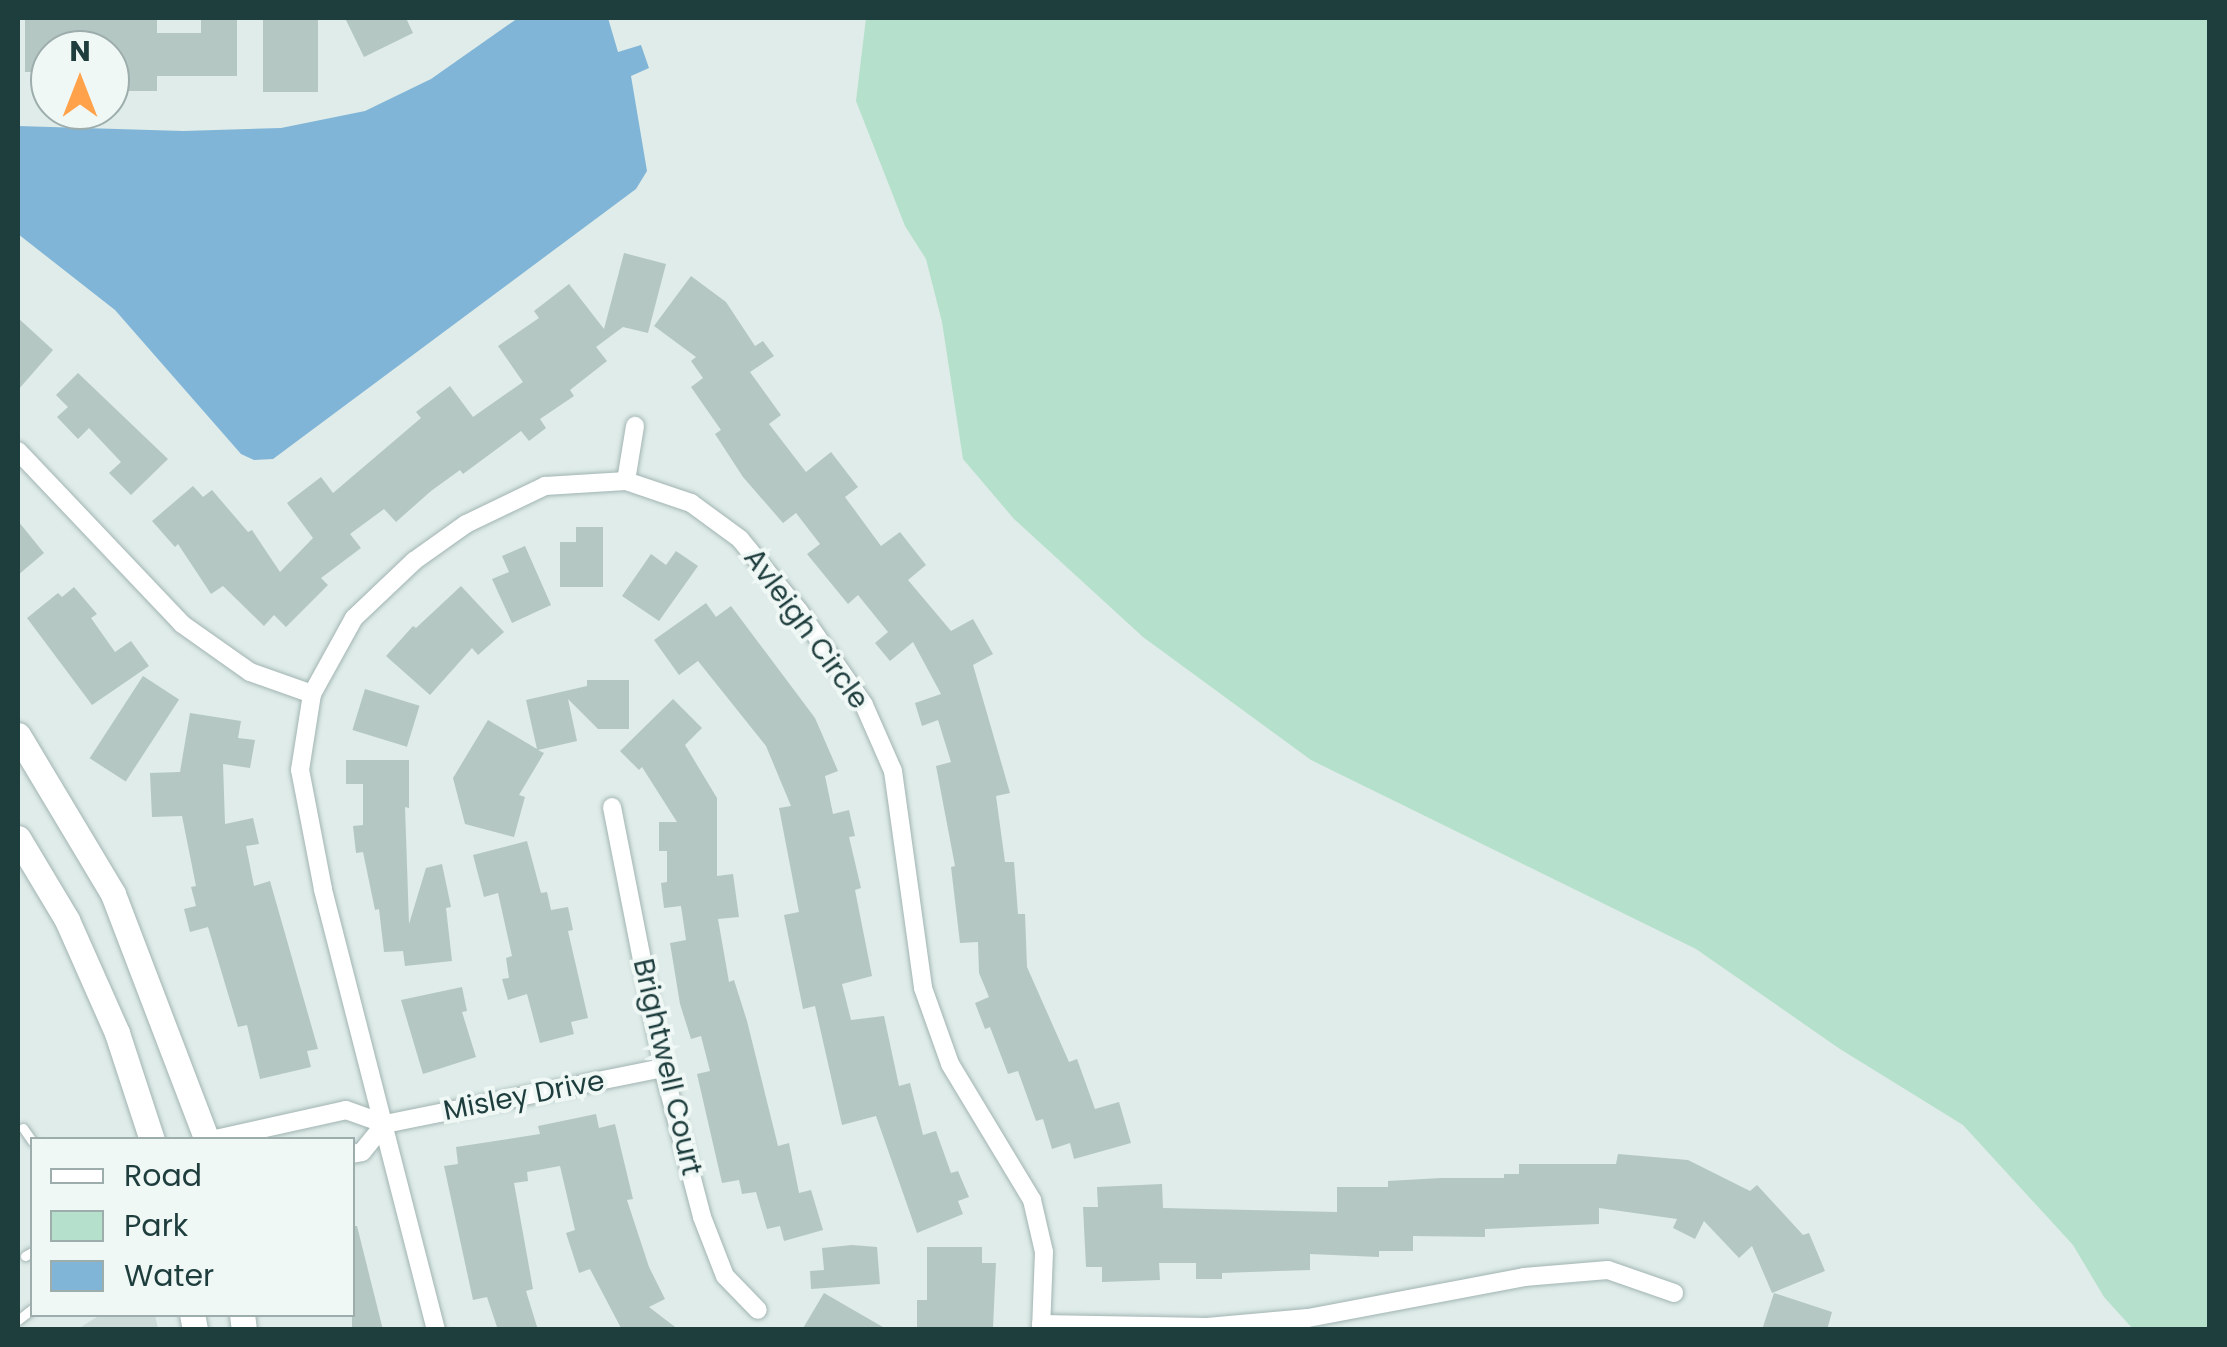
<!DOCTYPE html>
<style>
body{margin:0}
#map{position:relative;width:2227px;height:1347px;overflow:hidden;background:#dfece9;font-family:Poppins,sans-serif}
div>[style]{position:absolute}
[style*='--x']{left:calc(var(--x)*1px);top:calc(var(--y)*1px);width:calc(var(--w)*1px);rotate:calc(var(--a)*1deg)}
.built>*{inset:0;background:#cddcd9}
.green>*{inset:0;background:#b5e0cb}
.water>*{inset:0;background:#81b5d7}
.building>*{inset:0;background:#b4c7c3;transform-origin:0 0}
.roads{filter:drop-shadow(0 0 2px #a1b4b2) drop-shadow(0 0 2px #a1b4b2)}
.lane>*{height:9px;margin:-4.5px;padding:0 4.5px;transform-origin:4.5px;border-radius:4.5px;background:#fff}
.street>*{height:18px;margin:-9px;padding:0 9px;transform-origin:9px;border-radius:9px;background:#fff}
.secondary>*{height:25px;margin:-12.5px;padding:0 12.5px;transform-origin:12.5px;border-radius:12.5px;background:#fff}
span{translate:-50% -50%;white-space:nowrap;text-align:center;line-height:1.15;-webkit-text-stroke:8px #f0f8f6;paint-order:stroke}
.street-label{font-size:28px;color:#1e3d3d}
.frame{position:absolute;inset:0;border:20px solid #1e3d3d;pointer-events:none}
.legend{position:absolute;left:30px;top:1137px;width:325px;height:180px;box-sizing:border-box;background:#f0f8f6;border:2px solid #9cadac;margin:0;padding:12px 18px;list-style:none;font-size:30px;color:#1e3d3d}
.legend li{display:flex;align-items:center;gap:20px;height:50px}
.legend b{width:50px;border:2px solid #9cadac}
.north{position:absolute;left:30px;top:30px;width:100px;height:100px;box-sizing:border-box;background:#f0f8f6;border:2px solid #9cadac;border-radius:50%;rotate:0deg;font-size:28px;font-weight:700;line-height:40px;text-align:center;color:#1e3d3d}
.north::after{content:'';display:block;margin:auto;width:35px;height:45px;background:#ffa24a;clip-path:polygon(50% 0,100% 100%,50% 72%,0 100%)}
</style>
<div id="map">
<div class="built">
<i style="clip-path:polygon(100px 1315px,155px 1315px,158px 1329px,78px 1329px)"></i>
</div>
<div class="green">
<i style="clip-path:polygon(866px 18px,2209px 18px,2209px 1329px,2133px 1329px,2104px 1297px,2073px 1245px,1963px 1125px,1840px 1049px,1696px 949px,1311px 760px,1143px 637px,1014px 519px,963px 459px,942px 322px,926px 259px,905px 226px,856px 101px)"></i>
</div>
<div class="water">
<i style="clip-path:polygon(518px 18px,608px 18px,618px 52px,641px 45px,649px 68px,631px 76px,647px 171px,636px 189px,273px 459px,254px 460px,241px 454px,115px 310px,18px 234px,18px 126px,183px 131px,281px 128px,365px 111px,431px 79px)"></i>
</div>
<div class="building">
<i style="clip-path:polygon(25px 18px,157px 18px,157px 33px,201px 33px,201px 18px,237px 18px,237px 76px,157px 76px,157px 91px,119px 91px,119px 76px,110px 76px,110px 50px,50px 50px,50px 72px,25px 72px)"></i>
<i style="left:263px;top:18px;width:55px;height:74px"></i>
<i style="clip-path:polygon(345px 18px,406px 18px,413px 33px,364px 57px)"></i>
<i style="clip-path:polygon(624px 253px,666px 264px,648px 333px,623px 327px,596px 347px,607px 361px,570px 390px,574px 396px,540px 419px,546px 428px,529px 441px,521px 431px,463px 474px,460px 470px,431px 491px,396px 522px,384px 509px,350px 534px,361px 548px,321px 578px,328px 585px,286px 627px,274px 615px,264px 626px,223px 586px,211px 594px,178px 544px,175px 547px,152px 521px,193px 486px,203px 497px,212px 490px,248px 532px,252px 530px,280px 572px,313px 538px,287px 503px,321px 477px,333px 493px,421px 418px,416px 412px,450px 386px,473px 417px,523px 382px,498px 346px,539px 318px,534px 311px,569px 284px,604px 329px)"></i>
<i style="clip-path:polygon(691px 276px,726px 302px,755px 346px,763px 341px,774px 356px,750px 372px,781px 415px,769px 424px,806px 472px,831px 452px,858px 487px,845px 497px,881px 546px,900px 532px,926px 565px,908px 580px,951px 631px,973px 619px,993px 654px,973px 665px,1010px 793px,996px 796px,1005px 862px,1014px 862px,1018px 914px,1025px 914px,1027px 967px,1069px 1062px,1077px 1059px,1095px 1109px,1119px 1102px,1131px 1143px,1074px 1159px,1070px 1143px,1052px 1149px,1043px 1119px,1036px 1121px,1018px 1071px,1008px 1074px,990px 1027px,985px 1029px,975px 1003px,989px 997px,979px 973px,978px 942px,960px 943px,951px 867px,955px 866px,936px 766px,951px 762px,938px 720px,922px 726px,915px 703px,941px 694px,913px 642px,890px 661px,875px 643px,888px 632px,858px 595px,848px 604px,807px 554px,820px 544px,796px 513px,783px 523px,743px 477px,715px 434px,721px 430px,691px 387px,703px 378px,691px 361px,696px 357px,654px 326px)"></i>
<i style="clip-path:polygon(18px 318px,53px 350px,18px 390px)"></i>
<i style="clip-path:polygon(78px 373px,168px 459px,131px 495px,109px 473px,121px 462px,89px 428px,78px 439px,57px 417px,68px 407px,56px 395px)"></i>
<i style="clip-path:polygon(18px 521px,44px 553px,18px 575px)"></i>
<i style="clip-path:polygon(576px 527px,603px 527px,603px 587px,560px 587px,560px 542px,576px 542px)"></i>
<i style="clip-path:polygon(525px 546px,551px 605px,512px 623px,492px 579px,509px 572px,502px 556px)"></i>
<i style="clip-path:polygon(676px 551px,698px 566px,659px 621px,622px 596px,651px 554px,666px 565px)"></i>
<i style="clip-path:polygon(461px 586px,504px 632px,478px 655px,472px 648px,430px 695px,386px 656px,413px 626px,416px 628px)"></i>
<i style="clip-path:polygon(74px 587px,97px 614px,91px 618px,115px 652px,131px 641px,149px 666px,92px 705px,27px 618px,58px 593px,62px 597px)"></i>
<i style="clip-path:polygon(706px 603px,716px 617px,731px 606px,815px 718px,838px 771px,825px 776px,833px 814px,849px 810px,855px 836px,849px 837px,861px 888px,855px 890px,872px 976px,842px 984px,851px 1020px,884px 1016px,899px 1086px,910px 1083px,923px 1135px,936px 1131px,951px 1173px,958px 1171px,969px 1197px,958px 1201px,963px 1214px,917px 1233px,876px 1116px,842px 1125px,815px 1006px,803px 1009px,784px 915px,799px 912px,779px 808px,791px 806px,766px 746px,698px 661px,679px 675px,654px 640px)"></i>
<i style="left:143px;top:676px;width:43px;height:98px;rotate:33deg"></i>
<i style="clip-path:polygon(587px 680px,629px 680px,629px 729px,598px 729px,568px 699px,577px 741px,538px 750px,544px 753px,519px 795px,525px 797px,514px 837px,465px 824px,453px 778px,488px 720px,537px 749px,526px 700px,587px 686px)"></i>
<i style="left:365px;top:689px;width:57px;height:43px;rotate:17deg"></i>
<i style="clip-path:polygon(673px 699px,702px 728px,685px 745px,717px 798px,717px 876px,733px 874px,739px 917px,718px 919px,729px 982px,734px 980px,747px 1021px,778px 1146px,789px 1143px,799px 1193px,811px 1190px,823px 1230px,784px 1241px,780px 1226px,767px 1229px,756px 1192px,742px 1194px,739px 1180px,722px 1183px,697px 1074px,710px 1071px,701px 1036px,691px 1039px,680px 1004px,670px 943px,686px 940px,681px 906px,664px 908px,661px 883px,667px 882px,667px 851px,659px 851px,659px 822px,677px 822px,642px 767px,639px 770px,620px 751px)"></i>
<i style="clip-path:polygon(190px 713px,241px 721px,238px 738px,255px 740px,250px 768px,223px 764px,225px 824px,253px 818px,259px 844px,246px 846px,254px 886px,270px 881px,318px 1049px,307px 1051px,311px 1067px,260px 1079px,247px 1025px,238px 1027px,208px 927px,190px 932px,184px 909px,196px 906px,191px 887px,196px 886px,182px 816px,152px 817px,150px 773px,180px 772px)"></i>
<i style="clip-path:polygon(346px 760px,409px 760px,409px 808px,405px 807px,409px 924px,426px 868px,442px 864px,451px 907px,446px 908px,452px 961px,405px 966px,403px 951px,384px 952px,379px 909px,375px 910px,363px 852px,356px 853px,353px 826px,363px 825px,363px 784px,346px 784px)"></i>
<i style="clip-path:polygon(527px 841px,541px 893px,547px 892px,551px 910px,568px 907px,573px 930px,568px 931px,588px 1018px,571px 1022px,574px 1034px,540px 1043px,527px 994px,508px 1000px,502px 979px,509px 978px,506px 958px,512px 956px,498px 893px,484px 897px,473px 855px)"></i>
<i style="clip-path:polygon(462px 987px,467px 1011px,462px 1012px,476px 1057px,423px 1074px,401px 1000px)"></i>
<i style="clip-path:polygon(596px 1114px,599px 1128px,615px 1124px,633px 1199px,627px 1200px,649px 1267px,665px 1299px,649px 1307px,679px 1330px,622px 1330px,590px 1269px,579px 1273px,566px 1233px,575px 1230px,560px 1166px,527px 1172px,528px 1181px,514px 1183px,533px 1289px,526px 1291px,538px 1330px,498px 1330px,487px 1297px,473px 1300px,444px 1166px,458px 1164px,456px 1147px,540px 1134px,538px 1126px)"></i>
<i style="clip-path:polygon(1618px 1154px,1688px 1160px,1750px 1191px,1757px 1185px,1803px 1235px,1809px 1233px,1825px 1271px,1772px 1293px,1752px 1246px,1739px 1258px,1704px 1221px,1695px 1239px,1673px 1228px,1677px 1219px,1599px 1208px,1599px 1224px,1485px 1229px,1485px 1237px,1413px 1236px,1413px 1251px,1379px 1251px,1379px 1257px,1310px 1254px,1310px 1270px,1222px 1273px,1222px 1279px,1196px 1279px,1196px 1263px,1159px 1263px,1160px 1280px,1102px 1282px,1102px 1267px,1086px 1267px,1083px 1207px,1098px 1207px,1097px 1187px,1162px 1184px,1163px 1208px,1337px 1212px,1337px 1187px,1388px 1187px,1388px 1181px,1441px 1178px,1504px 1178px,1504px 1174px,1519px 1174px,1519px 1164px,1616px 1164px)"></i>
<i style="clip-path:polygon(352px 1226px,357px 1226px,383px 1330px,352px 1330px)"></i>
<i style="clip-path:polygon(852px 1245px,877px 1247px,880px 1284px,811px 1289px,810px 1271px,824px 1270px,822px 1248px)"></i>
<i style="clip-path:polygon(927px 1247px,982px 1247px,982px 1263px,996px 1263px,993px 1328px,917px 1330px,917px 1300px,927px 1300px)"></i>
<i style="clip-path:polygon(824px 1293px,888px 1330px,802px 1330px)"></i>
<i style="clip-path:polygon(1774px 1293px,1832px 1312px,1827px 1330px,1762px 1330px)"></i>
</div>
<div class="roads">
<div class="lane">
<i style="--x:23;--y:1128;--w:16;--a:55"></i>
<i style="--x:25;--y:1256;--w:8;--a:-30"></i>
<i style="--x:18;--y:1320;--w:18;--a:-38"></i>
</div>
<div class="street">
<i style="--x:18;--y:451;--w:238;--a:46.5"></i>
<i style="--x:182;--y:624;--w:83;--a:35.2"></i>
<i style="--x:250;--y:672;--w:66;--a:19.5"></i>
<i style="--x:626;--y:481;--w:56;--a:-80.7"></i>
<i style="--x:612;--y:807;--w:266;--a:78.9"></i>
<i style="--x:663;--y:1068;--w:154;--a:75.3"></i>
<i style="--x:702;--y:1217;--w:63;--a:68.7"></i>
<i style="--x:725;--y:1276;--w:47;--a:45.9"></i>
<i style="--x:211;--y:1140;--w:138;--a:-12.5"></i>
<i style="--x:346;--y:1110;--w:41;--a:19.7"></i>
<i style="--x:385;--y:1124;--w:284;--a:-11.4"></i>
<i style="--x:352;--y:1154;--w:10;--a:-11"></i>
<i style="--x:362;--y:1152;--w:36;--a:-51"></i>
<i style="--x:1041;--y:1324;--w:166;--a:1"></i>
<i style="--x:1207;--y:1327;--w:101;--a:-5.1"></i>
<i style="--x:1308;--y:1318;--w:220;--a:-10.7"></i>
<i style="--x:1524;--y:1277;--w:84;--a:-4.8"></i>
<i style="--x:1608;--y:1270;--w:70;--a:19.2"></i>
<i style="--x:436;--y:1330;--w:455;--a:-104.4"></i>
<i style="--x:323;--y:889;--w:121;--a:-100.9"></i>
<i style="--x:300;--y:770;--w:77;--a:-81"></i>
<i style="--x:312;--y:694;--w:87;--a:-61.1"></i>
<i style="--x:354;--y:618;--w:83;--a:-43.5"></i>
<i style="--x:414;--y:561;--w:64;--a:-35.4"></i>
<i style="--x:466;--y:524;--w:88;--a:-25.7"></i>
<i style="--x:545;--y:486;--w:81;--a:-3.5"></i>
<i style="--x:626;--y:481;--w:69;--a:18.7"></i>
<i style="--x:691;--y:503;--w:61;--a:36.3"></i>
<i style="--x:740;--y:539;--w:93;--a:50.7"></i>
<i style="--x:799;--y:611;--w:114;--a:55.3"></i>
<i style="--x:864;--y:705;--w:72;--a:66.3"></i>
<i style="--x:893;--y:771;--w:219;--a:82.1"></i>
<i style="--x:923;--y:988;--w:81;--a:70.4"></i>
<i style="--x:950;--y:1064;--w:159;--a:58.9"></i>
<i style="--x:1032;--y:1200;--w:53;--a:77"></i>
<i style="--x:1044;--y:1252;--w:78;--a:92.2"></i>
</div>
<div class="secondary">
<i style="--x:18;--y:735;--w:185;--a:59.1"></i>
<i style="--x:113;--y:894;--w:263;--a:69.1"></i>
<i style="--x:18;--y:838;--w:96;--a:59.1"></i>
<i style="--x:67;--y:920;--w:124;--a:66.1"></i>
<i style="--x:117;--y:1033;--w:113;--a:71.9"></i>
<i style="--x:192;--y:1314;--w:16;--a:79"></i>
<i style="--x:242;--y:1314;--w:16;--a:83"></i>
</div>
</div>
<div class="street-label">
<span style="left:806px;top:629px;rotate:54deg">Avleigh Circle</span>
<span style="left:667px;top:1067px;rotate:77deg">Brightwell Court</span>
<span style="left:524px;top:1096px;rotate:-11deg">Misley Drive</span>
</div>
<div class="frame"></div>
<ul class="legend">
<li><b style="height:12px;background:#fff"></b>Road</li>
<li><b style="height:28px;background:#b5e0cb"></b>Park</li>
<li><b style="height:28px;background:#81b5d7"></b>Water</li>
</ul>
<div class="north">N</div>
</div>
